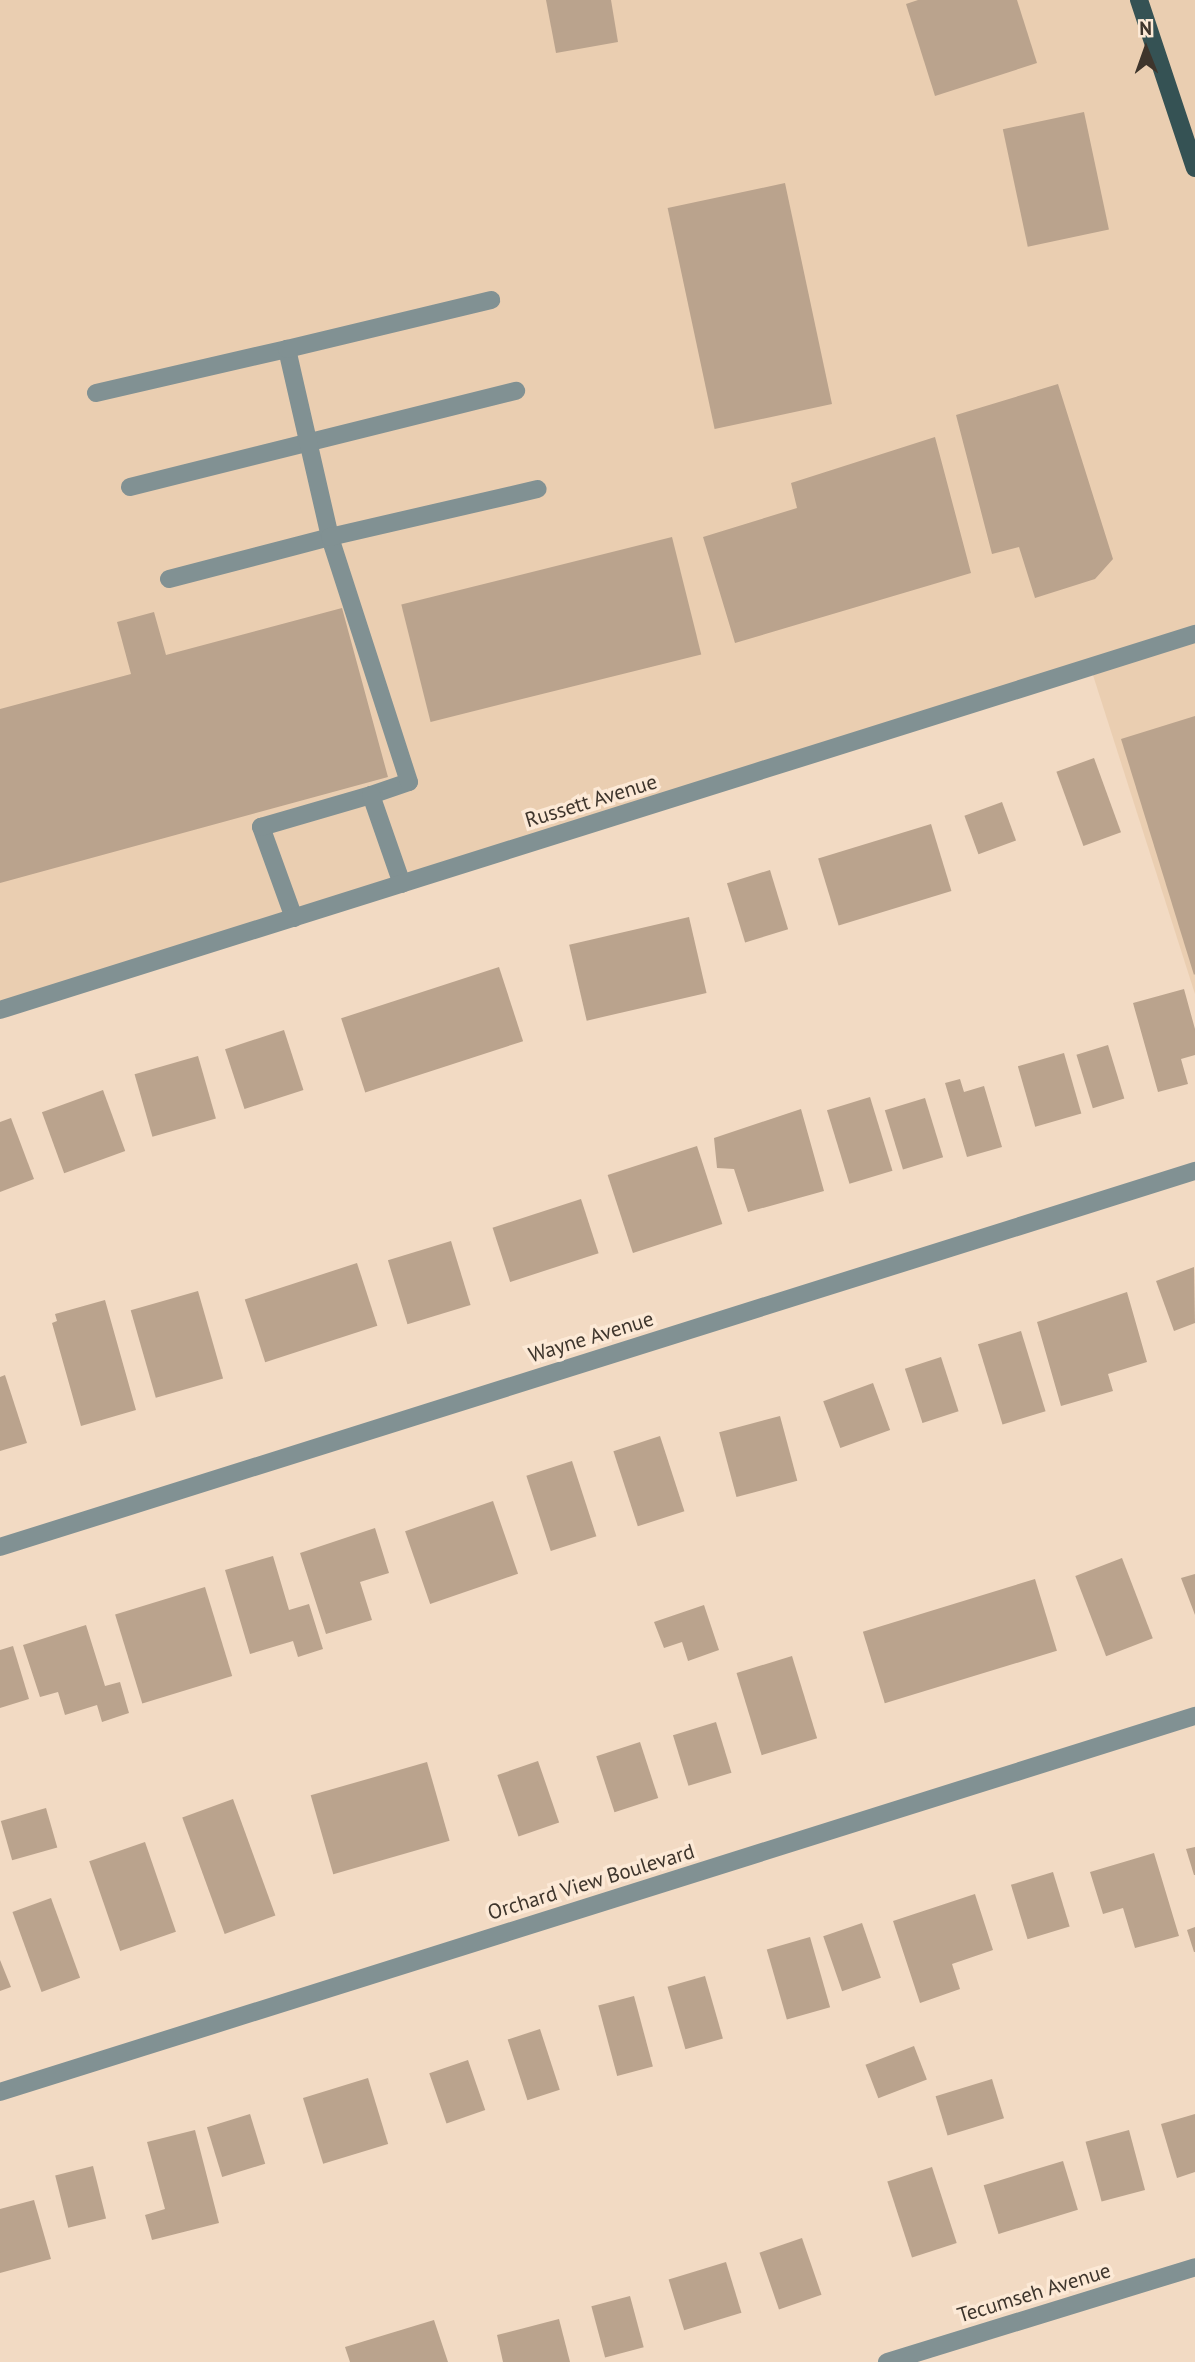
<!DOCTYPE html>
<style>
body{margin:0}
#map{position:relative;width:1195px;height:2362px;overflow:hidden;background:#f2dac3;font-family:"PT Sans",sans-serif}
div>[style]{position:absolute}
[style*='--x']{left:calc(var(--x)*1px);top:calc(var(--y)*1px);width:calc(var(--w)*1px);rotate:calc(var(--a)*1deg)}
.built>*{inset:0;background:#eaceb1}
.building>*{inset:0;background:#baa38d;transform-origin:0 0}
.minor>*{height:18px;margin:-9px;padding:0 9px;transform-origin:9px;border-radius:9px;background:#819193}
.major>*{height:18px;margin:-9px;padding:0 9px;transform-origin:9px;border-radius:9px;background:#355254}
span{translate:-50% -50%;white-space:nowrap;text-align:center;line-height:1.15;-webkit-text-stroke:7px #fce9d6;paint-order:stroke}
.street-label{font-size:21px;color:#3e352c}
.north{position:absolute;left:1111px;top:14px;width:70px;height:70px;-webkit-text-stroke:5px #fce9d6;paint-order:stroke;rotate:359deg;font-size:19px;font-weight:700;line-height:28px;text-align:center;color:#3e352c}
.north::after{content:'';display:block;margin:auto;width:24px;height:32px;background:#3e352c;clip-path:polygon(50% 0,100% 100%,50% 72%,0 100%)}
</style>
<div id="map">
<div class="built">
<i style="clip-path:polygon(0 0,1195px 0,1195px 634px,0 1010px)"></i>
<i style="clip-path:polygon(1195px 637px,1195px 994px,1092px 672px)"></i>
</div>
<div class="building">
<i style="clip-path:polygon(546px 0,611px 0,618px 42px,556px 53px)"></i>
<i style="clip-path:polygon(918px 0,1017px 0,1037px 63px,935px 96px,906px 4px)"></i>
<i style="left:1084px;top:112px;width:120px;height:83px;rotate:78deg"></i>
<i style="left:785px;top:183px;width:226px;height:120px;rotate:78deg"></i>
<i style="clip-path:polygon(1058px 384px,1113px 559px,1095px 579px,1035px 598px,1019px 547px,992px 554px,956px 415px)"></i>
<i style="clip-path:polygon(935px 437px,971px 573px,735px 643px,703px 537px,797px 508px,791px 483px)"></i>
<i style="left:672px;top:537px;width:121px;height:279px;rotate:76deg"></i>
<i style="clip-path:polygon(342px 608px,388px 777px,0 883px,0 709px,131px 674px,117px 622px,154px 612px,166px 655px)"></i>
<i style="clip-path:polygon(1195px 716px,1195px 974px,1194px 975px,1121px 739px)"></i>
<i style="left:1094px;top:758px;width:79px;height:40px;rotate:70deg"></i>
<i style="left:1002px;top:802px;width:41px;height:40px;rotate:70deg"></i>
<i style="left:931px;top:824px;width:70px;height:118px;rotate:73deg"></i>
<i style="left:770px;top:870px;width:62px;height:45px;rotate:73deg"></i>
<i style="left:689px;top:917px;width:78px;height:123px;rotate:77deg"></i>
<i style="left:499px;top:967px;width:78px;height:166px;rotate:72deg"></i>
<i style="clip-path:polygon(1184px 989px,1195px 1029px,1195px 1055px,1181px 1059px,1188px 1084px,1158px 1092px,1133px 1003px)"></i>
<i style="left:284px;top:1030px;width:63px;height:62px;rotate:72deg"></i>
<i style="left:1108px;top:1045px;width:56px;height:33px;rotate:73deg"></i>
<i style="left:1064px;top:1053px;width:63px;height:48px;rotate:74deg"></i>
<i style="left:198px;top:1056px;width:65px;height:66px;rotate:74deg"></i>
<i style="clip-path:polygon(960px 1079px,964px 1092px,984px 1086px,1002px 1147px,967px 1157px,945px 1083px)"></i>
<i style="left:103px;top:1090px;width:65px;height:65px;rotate:70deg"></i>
<i style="left:870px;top:1097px;width:77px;height:45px;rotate:73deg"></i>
<i style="left:925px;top:1098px;width:62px;height:42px;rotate:73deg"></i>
<i style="clip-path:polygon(801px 1109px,824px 1191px,748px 1212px,734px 1169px,717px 1168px,714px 1138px)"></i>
<i style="clip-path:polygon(11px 1118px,34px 1179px,0 1192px,0 1122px)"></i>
<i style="left:697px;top:1146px;width:82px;height:94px;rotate:72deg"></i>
<i style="left:581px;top:1199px;width:57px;height:93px;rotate:72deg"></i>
<i style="left:451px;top:1241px;width:67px;height:66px;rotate:73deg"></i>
<i style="left:357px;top:1263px;width:66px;height:118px;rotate:72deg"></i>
<i style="clip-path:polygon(1194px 1267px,1195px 1323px,1174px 1331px,1156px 1281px)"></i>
<i style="left:198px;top:1291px;width:91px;height:70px;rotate:74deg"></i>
<i style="clip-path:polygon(1127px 1292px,1147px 1362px,1108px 1374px,1113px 1391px,1061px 1406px,1037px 1322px)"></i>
<i style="clip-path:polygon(105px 1300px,136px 1410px,81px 1426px,52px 1323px,57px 1321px,55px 1314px)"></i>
<i style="left:1021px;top:1331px;width:84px;height:45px;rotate:73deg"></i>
<i style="left:941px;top:1357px;width:57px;height:38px;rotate:72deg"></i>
<i style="clip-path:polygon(5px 1375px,27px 1443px,0 1451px,0 1377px)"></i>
<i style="left:873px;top:1383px;width:50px;height:53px;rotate:70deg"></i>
<i style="left:780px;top:1416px;width:67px;height:63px;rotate:75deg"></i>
<i style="left:660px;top:1436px;width:79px;height:49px;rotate:72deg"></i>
<i style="left:572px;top:1461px;width:79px;height:48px;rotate:72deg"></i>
<i style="left:493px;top:1501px;width:77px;height:93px;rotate:71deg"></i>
<i style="clip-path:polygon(375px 1528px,389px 1573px,360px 1582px,372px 1620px,326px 1634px,300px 1553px)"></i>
<i style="clip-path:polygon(273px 1556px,289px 1610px,309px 1604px,323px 1649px,298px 1657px,293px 1641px,250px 1654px,225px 1570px)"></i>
<i style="left:1122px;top:1558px;width:86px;height:50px;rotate:69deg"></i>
<i style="clip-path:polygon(1195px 1574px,1195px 1615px,1181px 1578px)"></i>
<i style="left:1035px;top:1579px;width:75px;height:180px;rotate:73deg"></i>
<i style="left:205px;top:1587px;width:93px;height:94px;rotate:73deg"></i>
<i style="clip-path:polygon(704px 1605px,719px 1650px,688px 1661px,682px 1642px,664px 1648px,654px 1622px)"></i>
<i style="clip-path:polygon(86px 1625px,105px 1686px,120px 1682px,129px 1713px,102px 1722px,97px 1705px,65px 1715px,58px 1692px,40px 1697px,23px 1645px)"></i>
<i style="clip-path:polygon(13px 1646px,29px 1699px,0 1708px,0 1650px)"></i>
<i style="left:792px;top:1656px;width:86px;height:58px;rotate:73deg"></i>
<i style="left:716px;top:1722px;width:53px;height:45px;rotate:73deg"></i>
<i style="left:640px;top:1742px;width:59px;height:46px;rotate:72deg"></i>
<i style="left:538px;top:1761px;width:65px;height:43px;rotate:71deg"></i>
<i style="left:427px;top:1762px;width:82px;height:121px;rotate:74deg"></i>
<i style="left:233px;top:1799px;width:124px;height:54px;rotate:70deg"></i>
<i style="left:46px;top:1808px;width:41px;height:47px;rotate:74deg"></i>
<i style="left:145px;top:1842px;width:95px;height:59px;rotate:71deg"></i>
<i style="clip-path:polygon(1195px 1847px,1195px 1875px,1194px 1875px,1186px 1849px)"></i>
<i style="clip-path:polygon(1154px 1853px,1179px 1936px,1135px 1948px,1123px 1908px,1103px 1914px,1090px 1872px)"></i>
<i style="left:1053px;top:1872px;width:57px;height:44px;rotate:73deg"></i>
<i style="clip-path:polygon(975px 1894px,993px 1950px,952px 1964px,960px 1989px,920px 2003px,893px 1921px)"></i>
<i style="left:51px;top:1898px;width:85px;height:41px;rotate:70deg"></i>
<i style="left:862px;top:1923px;width:58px;height:41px;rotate:71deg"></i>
<i style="clip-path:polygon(1195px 1927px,1195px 1952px,1194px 1952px,1187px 1930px)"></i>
<i style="left:810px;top:1937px;width:73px;height:45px;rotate:74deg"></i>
<i style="clip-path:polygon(0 1960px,11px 1987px,0 1991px)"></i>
<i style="left:705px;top:1976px;width:65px;height:39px;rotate:74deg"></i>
<i style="left:634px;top:1996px;width:73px;height:37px;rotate:75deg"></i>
<i style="left:540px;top:2029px;width:64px;height:34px;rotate:72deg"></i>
<i style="left:914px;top:2046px;width:36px;height:52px;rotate:69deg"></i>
<i style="left:468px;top:2060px;width:53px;height:41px;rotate:71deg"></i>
<i style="left:368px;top:2078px;width:69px;height:68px;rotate:73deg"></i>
<i style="left:992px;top:2079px;width:41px;height:59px;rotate:73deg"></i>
<i style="left:250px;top:2114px;width:52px;height:45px;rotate:73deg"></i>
<i style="clip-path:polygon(1195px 2114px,1195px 2172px,1177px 2178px,1161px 2124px)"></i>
<i style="clip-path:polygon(195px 2130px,219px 2223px,152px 2240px,145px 2215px,165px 2209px,147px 2142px)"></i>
<i style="left:1129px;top:2130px;width:62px;height:45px;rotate:75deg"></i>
<i style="left:1063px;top:2161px;width:51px;height:83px;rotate:73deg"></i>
<i style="left:93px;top:2166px;width:54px;height:39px;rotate:76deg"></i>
<i style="left:932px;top:2167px;width:80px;height:47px;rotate:72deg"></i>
<i style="clip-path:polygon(34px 2200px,51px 2259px,0 2273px,0 2209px)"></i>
<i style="left:802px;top:2238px;width:60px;height:45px;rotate:71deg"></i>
<i style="left:726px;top:2262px;width:53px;height:60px;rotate:73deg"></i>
<i style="left:630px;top:2296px;width:53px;height:40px;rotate:75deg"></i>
<i style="clip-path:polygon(559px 2319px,570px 2362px,503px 2362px,497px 2335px)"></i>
<i style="clip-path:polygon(434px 2320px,448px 2362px,350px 2362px,345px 2347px)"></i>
</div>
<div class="minor">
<i style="--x:96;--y:393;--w:196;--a:-13"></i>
<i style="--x:130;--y:487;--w:398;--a:-14"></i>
<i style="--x:169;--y:579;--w:166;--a:-14.6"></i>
<i style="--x:330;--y:537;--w:193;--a:-102.9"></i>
<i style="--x:287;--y:349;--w:210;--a:-13.5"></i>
<i style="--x:371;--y:795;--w:40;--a:-18.9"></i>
<i style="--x:409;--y:782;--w:257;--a:-107.9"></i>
<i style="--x:330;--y:537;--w:213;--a:-13"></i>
<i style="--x:294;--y:918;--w:97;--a:-109.9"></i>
<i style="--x:261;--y:827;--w:115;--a:-16.2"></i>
<i style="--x:371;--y:795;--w:94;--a:70.8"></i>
<i style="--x:0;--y:1010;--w:1253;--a:-17.47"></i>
<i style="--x:0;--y:1547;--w:1253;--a:-17.47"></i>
<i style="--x:0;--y:2092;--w:1253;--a:-17.47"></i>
<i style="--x:887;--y:2362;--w:322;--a:-17.1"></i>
</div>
<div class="major">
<i style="--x:1139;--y:0;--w:177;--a:71.6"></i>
</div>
<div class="street-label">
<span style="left:591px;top:801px;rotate:-17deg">Russett Avenue</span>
<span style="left:591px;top:1337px;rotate:-17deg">Wayne Avenue</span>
<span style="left:591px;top:1882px;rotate:-17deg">Orchard View Boulevard</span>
<span style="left:1034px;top:2293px;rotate:-17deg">Tecumseh Avenue</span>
</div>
<div class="north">N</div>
</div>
